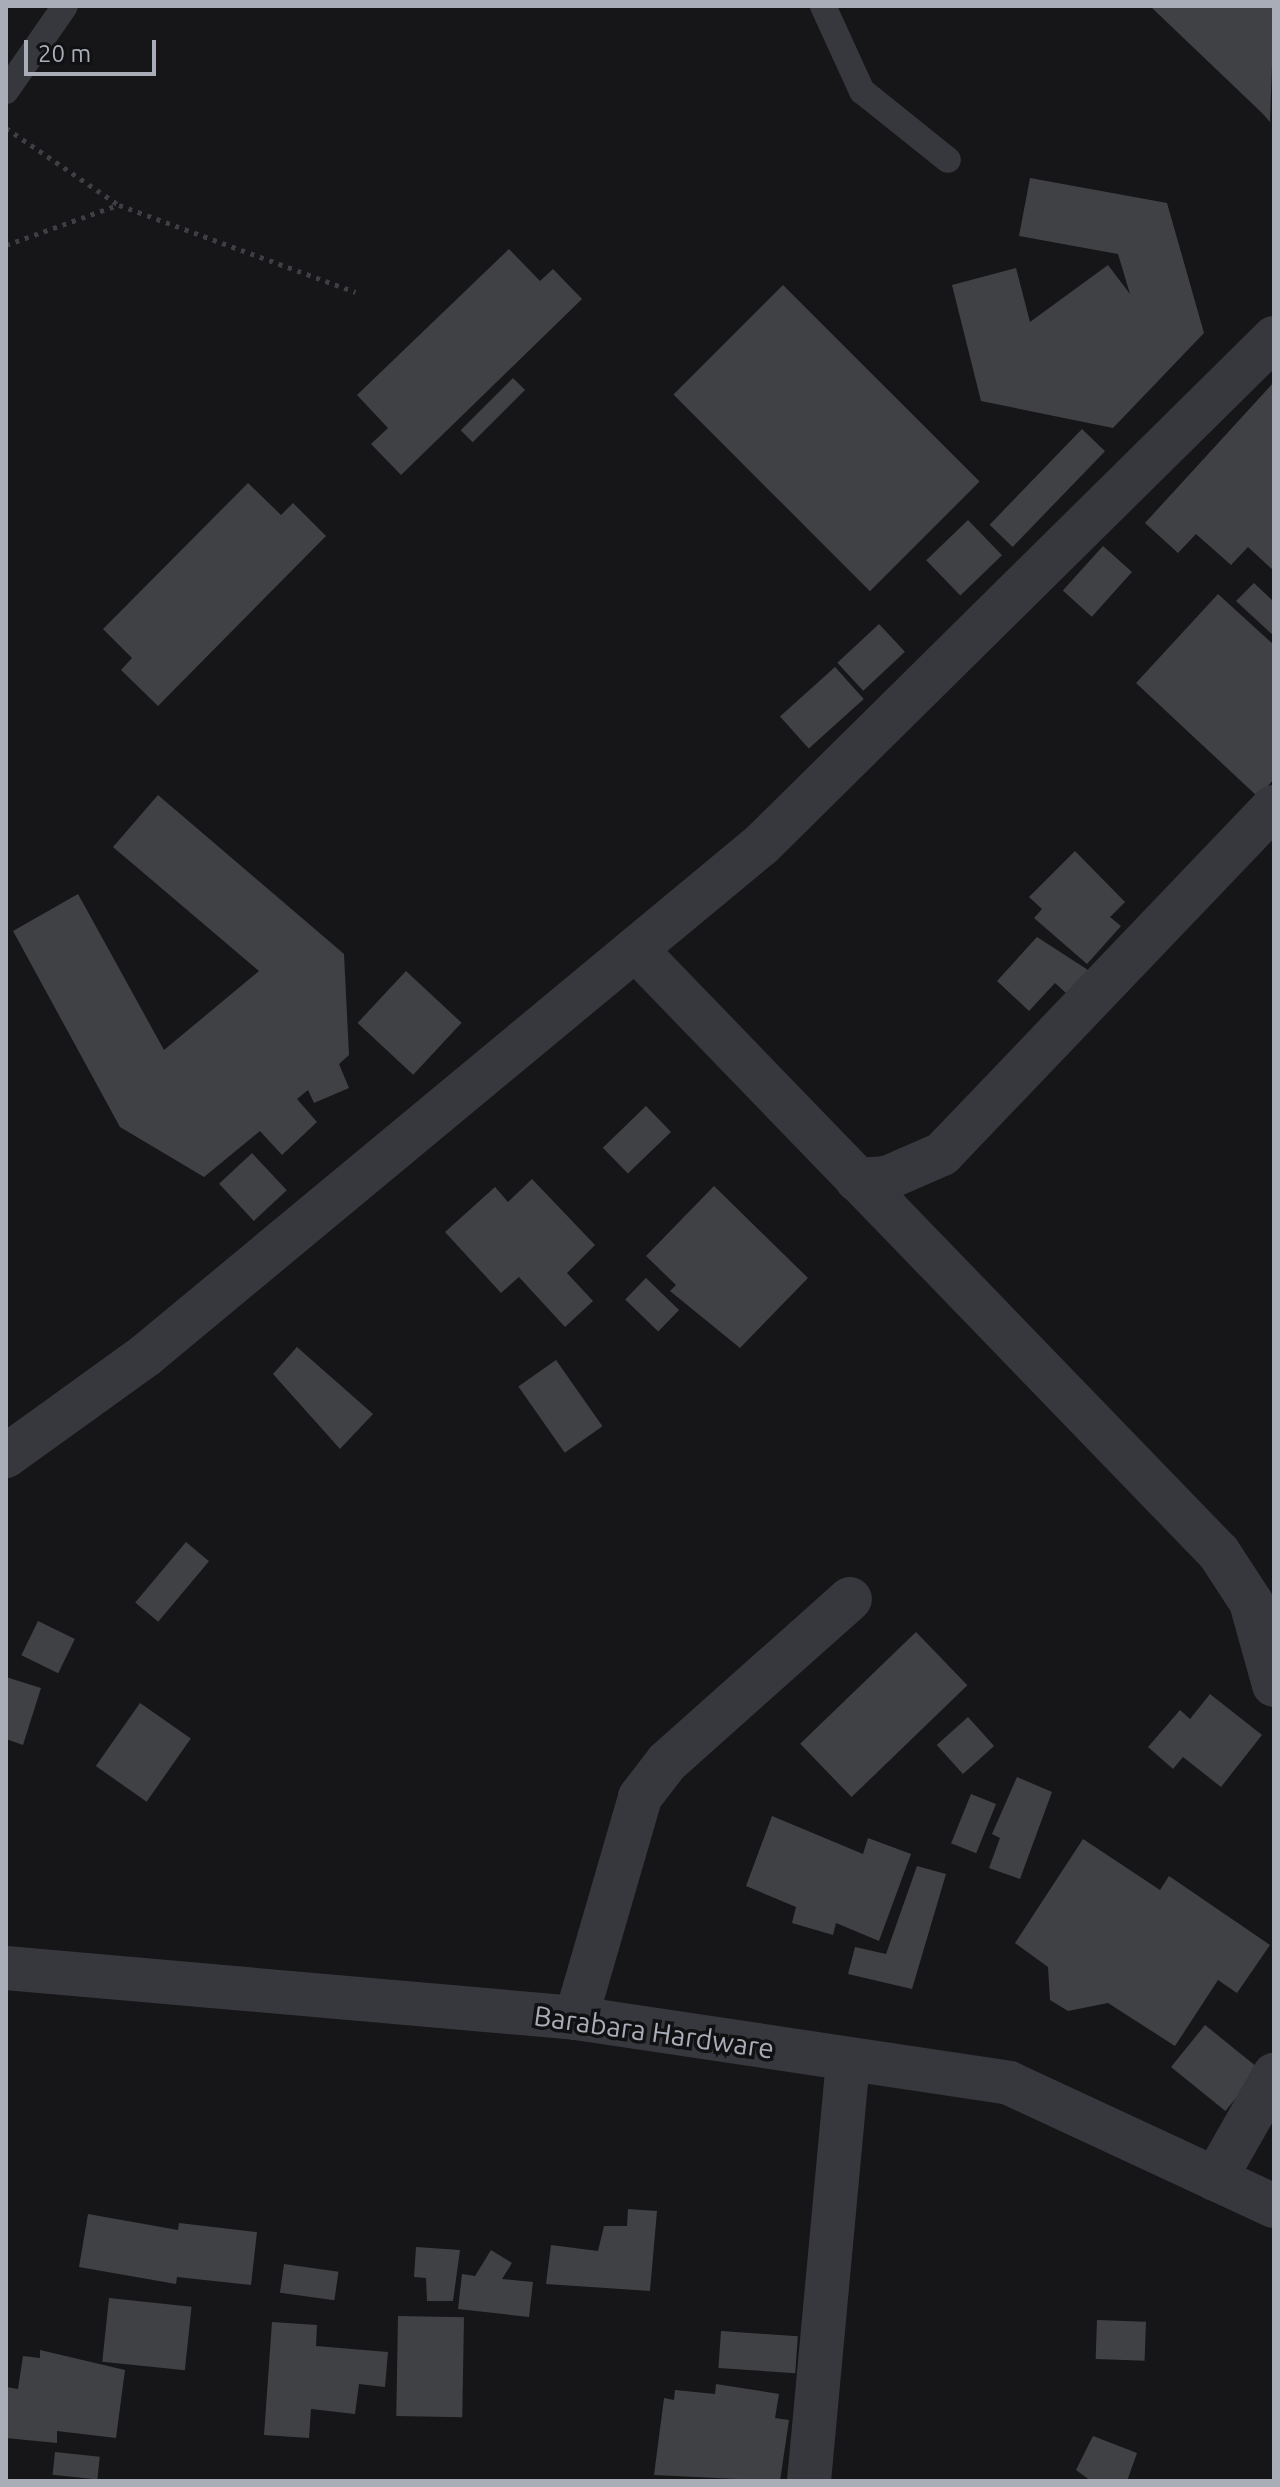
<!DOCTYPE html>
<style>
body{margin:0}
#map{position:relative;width:1280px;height:2487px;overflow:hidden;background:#161618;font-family:Ubuntu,sans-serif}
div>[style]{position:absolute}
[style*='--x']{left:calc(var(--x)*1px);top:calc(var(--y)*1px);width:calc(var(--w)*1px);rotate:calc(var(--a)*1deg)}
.building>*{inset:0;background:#404145;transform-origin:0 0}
.path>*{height:5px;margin-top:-2.5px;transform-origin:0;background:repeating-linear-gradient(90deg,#3d3f44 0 4px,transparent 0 10px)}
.lane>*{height:26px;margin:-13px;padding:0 13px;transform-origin:13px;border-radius:13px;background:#37383d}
.street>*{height:44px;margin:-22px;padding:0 22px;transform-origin:22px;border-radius:22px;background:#37383d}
span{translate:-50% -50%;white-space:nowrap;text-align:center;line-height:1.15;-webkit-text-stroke:7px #111113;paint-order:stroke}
.street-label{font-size:28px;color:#a8adb8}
.frame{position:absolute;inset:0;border:8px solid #a8adb8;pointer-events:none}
.scale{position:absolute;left:24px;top:40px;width:132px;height:36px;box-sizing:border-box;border:4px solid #a8adb8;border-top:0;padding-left:10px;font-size:24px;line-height:28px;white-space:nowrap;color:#a8adb8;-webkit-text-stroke:6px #111113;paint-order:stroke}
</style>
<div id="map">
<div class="building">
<i style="clip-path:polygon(1150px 6px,1274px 6px,1270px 122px,1262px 113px)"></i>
<i style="clip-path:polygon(1030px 178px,1167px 203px,1204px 333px,1113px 428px,981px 401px,952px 285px,1016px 268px,1030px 322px,1108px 265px,1130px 294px,1118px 254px,1019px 236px)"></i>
<i style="clip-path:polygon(509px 249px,540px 281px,553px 269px,582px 299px,401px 475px,371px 444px,388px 428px,357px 395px)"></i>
<i style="left:783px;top:285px;width:278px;height:155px;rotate:45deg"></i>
<i style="left:513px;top:378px;width:17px;height:74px;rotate:45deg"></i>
<i style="clip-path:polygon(1274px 382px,1274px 571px,1248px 547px,1231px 565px,1196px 534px,1178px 553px,1145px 523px)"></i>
<i style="left:1082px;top:429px;width:32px;height:133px;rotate:44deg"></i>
<i style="clip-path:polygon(248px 483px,281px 515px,293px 503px,326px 536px,158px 706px,121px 670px,132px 658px,103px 629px)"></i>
<i style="left:968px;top:520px;width:49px;height:58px;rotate:46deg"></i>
<i style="left:1103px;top:546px;width:39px;height:60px;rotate:42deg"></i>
<i style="clip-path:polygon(1254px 583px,1274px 602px,1274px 636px,1236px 601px)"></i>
<i style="clip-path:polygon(1218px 594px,1274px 645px,1274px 779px,1258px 797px,1136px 683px)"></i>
<i style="left:879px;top:624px;width:38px;height:57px;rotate:47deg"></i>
<i style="left:835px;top:667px;width:43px;height:74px;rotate:48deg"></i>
<i style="clip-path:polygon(158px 795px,344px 954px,349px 1055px,339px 1064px,349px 1088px,314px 1103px,308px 1090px,297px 1099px,317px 1122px,282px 1155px,260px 1131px,204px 1177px,120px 1127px,13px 931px,78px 894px,164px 1050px,259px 971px,113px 847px)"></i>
<i style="clip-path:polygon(1075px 851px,1125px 902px,1110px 917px,1121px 926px,1087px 964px,1034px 918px,1042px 909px,1029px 897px)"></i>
<i style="clip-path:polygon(1037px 937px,1088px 970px,1066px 993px,1055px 983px,1029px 1011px,997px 981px)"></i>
<i style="left:406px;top:971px;width:76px;height:71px;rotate:43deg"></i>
<i style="left:646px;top:1106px;width:36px;height:60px;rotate:46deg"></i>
<i style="left:252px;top:1153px;width:51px;height:45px;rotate:47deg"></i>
<i style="clip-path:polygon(532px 1179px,595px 1245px,567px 1273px,593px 1301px,565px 1327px,519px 1277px,501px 1293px,445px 1232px,495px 1187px,508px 1202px)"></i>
<i style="clip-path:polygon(714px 1186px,808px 1278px,740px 1348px,670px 1291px,676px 1285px,646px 1256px)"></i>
<i style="left:646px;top:1278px;width:46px;height:30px;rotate:44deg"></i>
<i style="clip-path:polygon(297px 1347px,373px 1414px,340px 1449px,273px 1374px)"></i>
<i style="left:556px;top:1360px;width:81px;height:46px;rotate:55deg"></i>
<i style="left:186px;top:1542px;width:30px;height:79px;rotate:40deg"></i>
<i style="left:38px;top:1621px;width:41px;height:38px;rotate:26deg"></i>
<i style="left:916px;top:1632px;width:74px;height:161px;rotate:46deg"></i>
<i style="clip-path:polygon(6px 1677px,41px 1688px,23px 1745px,6px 1739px)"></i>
<i style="clip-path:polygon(1210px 1694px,1262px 1735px,1221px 1787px,1183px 1757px,1173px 1769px,1148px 1747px,1180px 1710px,1190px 1719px)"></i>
<i style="left:140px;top:1703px;width:62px;height:77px;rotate:35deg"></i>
<i style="left:968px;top:1717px;width:39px;height:42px;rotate:48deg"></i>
<i style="clip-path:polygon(1017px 1777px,1052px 1792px,1020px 1879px,989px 1868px,1000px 1838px,992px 1834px)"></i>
<i style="left:971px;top:1794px;width:27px;height:53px;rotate:22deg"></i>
<i style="clip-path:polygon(772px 1816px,863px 1854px,868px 1838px,911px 1854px,879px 1941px,836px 1923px,833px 1935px,792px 1923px,796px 1907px,746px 1886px)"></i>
<i style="clip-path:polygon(1083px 1839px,1160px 1890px,1169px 1876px,1270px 1945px,1237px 1993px,1218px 1980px,1175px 2046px,1108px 2003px,1068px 2011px,1050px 2000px,1048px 1967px,1015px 1943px)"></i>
<i style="clip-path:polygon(917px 1866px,946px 1874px,912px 1989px,848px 1974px,855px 1947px,886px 1954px)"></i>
<i style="left:1205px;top:2025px;width:70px;height:54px;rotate:39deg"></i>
<i style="clip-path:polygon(628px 2209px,657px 2211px,650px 2291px,546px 2284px,551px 2245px,598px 2251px,604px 2226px,627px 2226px)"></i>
<i style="clip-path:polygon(88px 2214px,178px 2230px,179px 2223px,257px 2232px,251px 2285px,177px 2277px,176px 2284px,79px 2267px)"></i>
<i style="clip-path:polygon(416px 2247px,460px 2250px,453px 2301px,427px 2301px,426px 2278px,414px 2277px)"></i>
<i style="clip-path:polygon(491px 2250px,512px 2263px,502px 2279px,533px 2282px,529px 2317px,458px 2309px,462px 2274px,475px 2276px)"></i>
<i style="left:284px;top:2264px;width:55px;height:29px;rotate:8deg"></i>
<i style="left:109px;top:2298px;width:83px;height:64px;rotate:6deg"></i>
<i style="left:398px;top:2316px;width:66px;height:100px;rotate:1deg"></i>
<i style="left:1097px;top:2320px;width:49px;height:39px;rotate:2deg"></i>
<i style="clip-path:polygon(272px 2322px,317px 2325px,316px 2346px,388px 2352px,385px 2387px,359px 2384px,355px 2414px,311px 2409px,309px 2438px,264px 2435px)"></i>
<i style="left:721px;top:2331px;width:77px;height:37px;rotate:4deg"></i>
<i style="clip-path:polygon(40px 2350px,125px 2370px,116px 2438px,57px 2431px,57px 2443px,6px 2438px,6px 2387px,18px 2389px,23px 2356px,40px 2358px)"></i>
<i style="clip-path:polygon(716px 2384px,779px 2394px,775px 2418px,789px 2420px,780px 2481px,654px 2475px,664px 2398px,674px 2400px,675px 2390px,715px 2394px)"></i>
<i style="clip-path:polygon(1093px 2436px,1137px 2453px,1127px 2481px,1091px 2481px,1076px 2470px)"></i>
<i style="left:55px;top:2452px;width:45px;height:23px;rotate:6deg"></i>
</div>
<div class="path">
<i style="--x:6;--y:128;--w:137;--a:34.3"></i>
<i style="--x:119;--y:205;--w:252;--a:20.2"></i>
<i style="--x:6;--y:245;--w:119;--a:-19.7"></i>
</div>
<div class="lane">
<i style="--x:823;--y:6;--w:94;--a:65.4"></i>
<i style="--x:862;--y:91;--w:110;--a:38.7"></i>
<i style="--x:6;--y:91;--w:103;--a:-55.2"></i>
</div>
<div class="street">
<i style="--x:637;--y:951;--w:837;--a:45.97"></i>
<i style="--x:1219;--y:1553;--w:59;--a:56.9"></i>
<i style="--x:1251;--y:1602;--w:86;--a:74.5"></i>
<i style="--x:857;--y:1180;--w:30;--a:-4"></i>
<i style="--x:887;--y:1178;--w:60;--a:-23.6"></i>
<i style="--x:942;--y:1154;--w:480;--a:-46.3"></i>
<i style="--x:6;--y:1456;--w:173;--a:-35.8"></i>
<i style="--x:146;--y:1355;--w:800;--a:-39.68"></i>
<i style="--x:762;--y:844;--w:720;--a:-44.66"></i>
<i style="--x:6;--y:1968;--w:572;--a:5.01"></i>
<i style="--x:576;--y:2018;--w:438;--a:8.5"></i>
<i style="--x:1009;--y:2083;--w:292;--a:24.9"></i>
<i style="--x:576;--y:2018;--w:230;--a:-73.8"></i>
<i style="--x:640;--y:1797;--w:44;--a:-52.4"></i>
<i style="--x:667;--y:1762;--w:245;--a:-41.7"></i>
<i style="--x:1215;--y:2179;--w:120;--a:-60.4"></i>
<i style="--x:809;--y:2481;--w:422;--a:-84.7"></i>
</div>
<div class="street-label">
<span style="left:654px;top:2032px;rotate:8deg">Barabara Hardware</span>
</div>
<div class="frame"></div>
<div class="scale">20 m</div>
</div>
